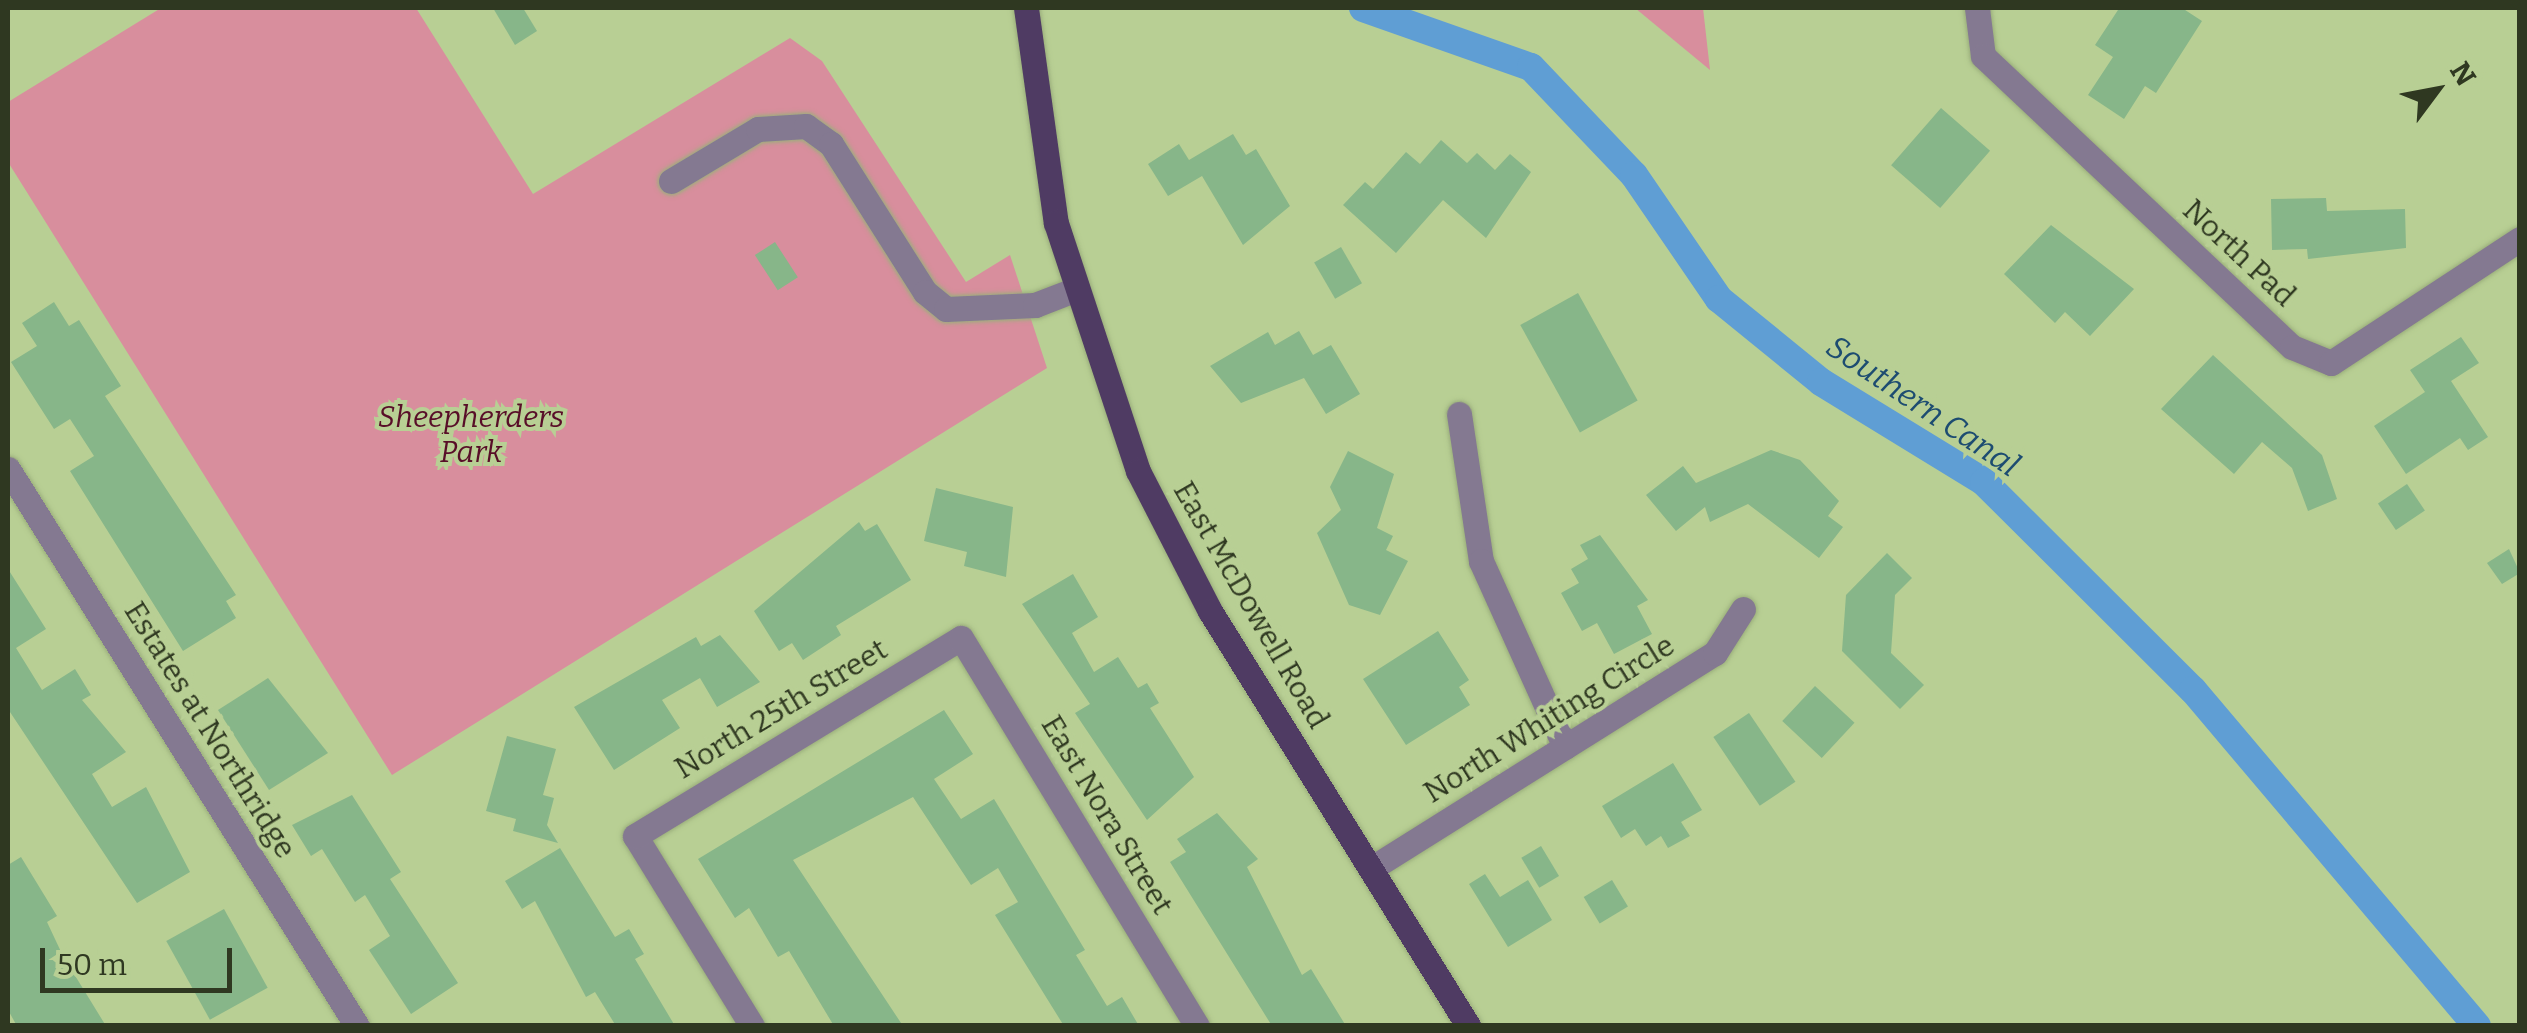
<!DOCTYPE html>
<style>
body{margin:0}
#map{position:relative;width:2527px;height:1033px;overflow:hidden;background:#b8cf94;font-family:Bitter,serif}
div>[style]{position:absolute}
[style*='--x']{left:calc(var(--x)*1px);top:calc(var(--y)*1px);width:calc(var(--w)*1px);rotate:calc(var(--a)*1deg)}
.green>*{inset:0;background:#d88e9d}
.canal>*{height:28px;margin:-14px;padding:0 14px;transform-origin:14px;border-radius:14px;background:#5f9ed4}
.building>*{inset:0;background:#87b689;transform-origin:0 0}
.roads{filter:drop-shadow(0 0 2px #9aae7b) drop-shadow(0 0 2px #9aae7b)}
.minor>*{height:25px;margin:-12.5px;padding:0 12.5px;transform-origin:12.5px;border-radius:12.5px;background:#847991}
.major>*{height:25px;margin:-12.5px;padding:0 12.5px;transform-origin:12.5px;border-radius:12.5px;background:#4f3b63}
span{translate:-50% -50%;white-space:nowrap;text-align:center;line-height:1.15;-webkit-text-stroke:8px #b8cf94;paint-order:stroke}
.street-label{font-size:30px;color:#2f3821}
.park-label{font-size:30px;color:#580e28;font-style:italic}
.water-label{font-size:32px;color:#1d4c71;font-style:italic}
.frame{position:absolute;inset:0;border:10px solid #2f3821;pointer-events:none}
.north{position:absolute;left:2387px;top:40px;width:100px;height:100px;-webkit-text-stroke:8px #b8cf94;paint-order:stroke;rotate:58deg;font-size:28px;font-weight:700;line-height:40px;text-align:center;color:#2f3821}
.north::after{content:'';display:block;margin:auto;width:35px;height:45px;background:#2f3821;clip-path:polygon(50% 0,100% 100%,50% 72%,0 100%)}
.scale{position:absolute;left:40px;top:948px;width:192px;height:45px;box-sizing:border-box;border:5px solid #2f3821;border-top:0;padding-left:12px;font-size:30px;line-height:35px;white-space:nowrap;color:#2f3821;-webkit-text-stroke:8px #b8cf94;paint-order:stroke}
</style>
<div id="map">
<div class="green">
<i style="clip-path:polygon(161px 8px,416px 8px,533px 194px,790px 38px,822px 61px,966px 282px,1010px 255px,1047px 368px,392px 775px,8px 162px,8px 102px)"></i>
<i style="clip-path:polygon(1635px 8px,1703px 8px,1710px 70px)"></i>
</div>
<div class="canal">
<i style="--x:1363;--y:8;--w:178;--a:19.4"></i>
<i style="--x:1531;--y:67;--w:149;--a:46.4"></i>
<i style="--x:1634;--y:175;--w:150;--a:55.6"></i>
<i style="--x:1719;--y:299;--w:132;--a:39.1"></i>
<i style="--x:1821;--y:382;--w:191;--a:31.5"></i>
<i style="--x:1984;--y:482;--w:295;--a:44.9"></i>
<i style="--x:2193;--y:690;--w:440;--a:49.8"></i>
</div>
<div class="building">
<i style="clip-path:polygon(493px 8px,523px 8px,537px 31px,515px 45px)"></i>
<i style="clip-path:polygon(2130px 8px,2182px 8px,2202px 21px,2156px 93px,2145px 86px,2124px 119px,2088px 95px,2113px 57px,2095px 45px,2118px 10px)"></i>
<i style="left:1941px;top:108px;width:65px;height:76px;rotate:41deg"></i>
<i style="clip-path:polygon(1233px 134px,1246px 155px,1256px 149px,1290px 206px,1243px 245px,1202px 176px,1168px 196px,1148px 164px,1179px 144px,1189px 160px)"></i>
<i style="clip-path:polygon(1441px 140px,1467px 163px,1477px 153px,1495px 170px,1510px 154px,1531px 172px,1486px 238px,1443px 200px,1396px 253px,1343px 205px,1365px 182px,1373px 189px,1406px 152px,1420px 164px)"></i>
<i style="clip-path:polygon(2326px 198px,2327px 211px,2405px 209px,2406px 248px,2308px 259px,2307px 249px,2272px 250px,2271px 199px)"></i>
<i style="clip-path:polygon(2051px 225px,2134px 289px,2090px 336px,2065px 312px,2055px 323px,2004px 274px)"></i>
<i style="left:775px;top:242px;width:42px;height:24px;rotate:57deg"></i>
<i style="left:1341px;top:247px;width:42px;height:31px;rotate:60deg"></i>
<i style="left:1578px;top:293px;width:123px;height:66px;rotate:61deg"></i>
<i style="clip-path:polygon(54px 302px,69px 326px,79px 320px,121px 386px,105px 396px,236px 595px,226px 601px,236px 618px,183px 651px,70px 471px,94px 456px,70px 419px,54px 429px,11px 362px,37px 346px,22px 323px)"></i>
<i style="clip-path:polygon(1299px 331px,1313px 355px,1331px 345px,1360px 394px,1326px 414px,1304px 378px,1241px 403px,1210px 366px,1268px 332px,1275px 345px)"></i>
<i style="clip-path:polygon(2461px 337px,2479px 363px,2451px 381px,2488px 437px,2468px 450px,2460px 438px,2406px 474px,2374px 426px,2425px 392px,2410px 370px)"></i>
<i style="clip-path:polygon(2213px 355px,2322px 455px,2337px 499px,2308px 511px,2292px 468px,2262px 442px,2234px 474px,2161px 409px)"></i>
<i style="clip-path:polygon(1771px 450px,1800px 460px,1839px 501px,1828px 516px,1843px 527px,1819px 558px,1748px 504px,1710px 522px,1705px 507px,1676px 531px,1646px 495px,1683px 466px,1696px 483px)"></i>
<i style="clip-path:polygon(1348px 451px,1394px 474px,1377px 528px,1393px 536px,1386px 550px,1408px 561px,1380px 615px,1349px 605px,1317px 533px,1341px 510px,1330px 487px)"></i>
<i style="left:2407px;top:484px;width:32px;height:35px;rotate:56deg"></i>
<i style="clip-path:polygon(936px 488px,1013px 507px,1006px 577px,964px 566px,967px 552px,924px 541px)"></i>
<i style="clip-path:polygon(859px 522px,865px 531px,877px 524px,911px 580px,836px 626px,841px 635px,803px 660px,792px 643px,779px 651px,754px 611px)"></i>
<i style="clip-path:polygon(1600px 535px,1648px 600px,1637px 606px,1652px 634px,1614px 654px,1597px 623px,1582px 631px,1561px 593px,1579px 583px,1571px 569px,1588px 559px,1580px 545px)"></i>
<i style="clip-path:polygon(2509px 549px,2520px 573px,2502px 584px,2487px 563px)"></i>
<i style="clip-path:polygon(1887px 553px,1912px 578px,1895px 595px,1891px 653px,1924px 685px,1900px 709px,1842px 651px,1846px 595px)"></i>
<i style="clip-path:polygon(8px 569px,46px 629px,16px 648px,42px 690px,75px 669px,91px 695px,82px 700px,126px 752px,92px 774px,112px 807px,146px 787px,190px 872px,137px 903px,8px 709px)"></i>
<i style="clip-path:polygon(1073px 574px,1098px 617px,1072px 633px,1094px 672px,1118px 657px,1138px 688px,1147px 683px,1159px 703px,1150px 708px,1194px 777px,1147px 820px,1075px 713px,1090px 704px,1022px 604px)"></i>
<i style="clip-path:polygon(1438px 631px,1469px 680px,1459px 687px,1470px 705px,1406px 745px,1363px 679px)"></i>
<i style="clip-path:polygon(720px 635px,760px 682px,717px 707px,700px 678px,662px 700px,680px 728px,614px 770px,574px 707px,696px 637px,701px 646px)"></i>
<i style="clip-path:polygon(268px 678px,328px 753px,269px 790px,218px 710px)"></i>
<i style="left:1815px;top:686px;width:54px;height:48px;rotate:43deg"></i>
<i style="clip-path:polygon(944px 710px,973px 754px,934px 779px,961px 819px,994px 799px,1085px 950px,1076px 955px,1107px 1006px,1122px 997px,1139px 1026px,1064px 1026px,995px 915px,1018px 902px,998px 868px,971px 885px,913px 797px,793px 860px,903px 1026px,834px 1026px,789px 951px,778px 957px,749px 908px,735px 918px,698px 859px)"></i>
<i style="left:1749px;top:713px;width:83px;height:43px;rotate:56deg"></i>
<i style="clip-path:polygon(507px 736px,556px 749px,543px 795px,554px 798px,547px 825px,558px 843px,513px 831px,516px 819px,486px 811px)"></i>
<i style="clip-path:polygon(1673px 763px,1702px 810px,1681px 822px,1690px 836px,1668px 848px,1661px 836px,1646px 846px,1635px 829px,1621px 838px,1602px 806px)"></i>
<i style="clip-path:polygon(352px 795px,401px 872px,390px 879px,458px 983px,411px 1014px,369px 950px,390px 936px,365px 895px,355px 902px,322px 849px,311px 856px,292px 825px)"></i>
<i style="clip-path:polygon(1217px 813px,1258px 859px,1247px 867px,1302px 975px,1311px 969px,1346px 1026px,1272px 1026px,1170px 862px,1186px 852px,1177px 839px)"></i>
<i style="left:1541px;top:846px;width:35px;height:23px;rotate:59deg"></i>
<i style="clip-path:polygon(560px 848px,615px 937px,629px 929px,644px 954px,635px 959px,675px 1026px,616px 1026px,595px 992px,586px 997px,535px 901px,522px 909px,505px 881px)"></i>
<i style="clip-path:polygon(21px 857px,57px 916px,47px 922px,63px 956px,106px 1026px,17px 1026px,8px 1010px,8px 865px)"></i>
<i style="clip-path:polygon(1485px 874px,1500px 897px,1528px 880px,1552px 920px,1508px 947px,1469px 884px)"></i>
<i style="left:1612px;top:880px;width:31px;height:33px;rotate:59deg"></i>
<i style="left:224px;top:909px;width:90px;height:66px;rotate:61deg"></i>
</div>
<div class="roads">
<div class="minor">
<i style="--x:1977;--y:8;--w:48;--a:82.9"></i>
<i style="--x:1983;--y:56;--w:424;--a:43.3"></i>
<i style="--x:2292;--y:347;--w:42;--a:22.3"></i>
<i style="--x:2331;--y:363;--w:226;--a:-33.3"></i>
<i style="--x:671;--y:181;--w:101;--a:-30.9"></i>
<i style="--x:758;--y:129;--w:48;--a:-3.6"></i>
<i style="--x:806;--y:126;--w:31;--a:36"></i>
<i style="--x:831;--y:144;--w:175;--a:57.6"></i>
<i style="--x:925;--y:292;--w:27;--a:39"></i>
<i style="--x:946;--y:309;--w:89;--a:-2.6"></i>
<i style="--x:1035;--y:305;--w:42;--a:-21"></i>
<i style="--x:1459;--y:414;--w:149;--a:81.5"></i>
<i style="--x:1481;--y:561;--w:204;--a:65.7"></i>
<i style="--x:8;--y:469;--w:657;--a:57.93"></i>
<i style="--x:1372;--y:868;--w:405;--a:-32.1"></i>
<i style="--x:1715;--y:653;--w:52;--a:-57.5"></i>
<i style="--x:752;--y:1026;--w:223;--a:-121.6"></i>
<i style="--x:635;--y:836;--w:381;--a:-31.3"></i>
<i style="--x:961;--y:638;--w:454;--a:58.7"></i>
</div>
<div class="major">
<i style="--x:1026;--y:8;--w:217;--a:82.1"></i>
<i style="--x:1056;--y:223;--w:261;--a:71.7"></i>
<i style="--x:1138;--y:471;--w:157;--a:62.8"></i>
<i style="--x:1210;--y:611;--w:489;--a:58.1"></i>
</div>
</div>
<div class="street-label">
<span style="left:2239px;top:253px;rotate:43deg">North Pad</span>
<span style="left:1251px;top:605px;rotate:60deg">East McDowell Road</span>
<span style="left:781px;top:709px;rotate:-31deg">North 25th Street</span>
<span style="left:1549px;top:719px;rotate:-32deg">North Whiting Circle</span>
<span style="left:210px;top:730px;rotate:58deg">Estates at Northridge</span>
<span style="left:1107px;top:815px;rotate:59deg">East Nora Street</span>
</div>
<div class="park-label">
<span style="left:471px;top:434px">Sheepherders<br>Park</span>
</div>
<div class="water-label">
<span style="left:1923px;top:406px;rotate:34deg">Southern Canal</span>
</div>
<div class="frame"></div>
<div class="north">N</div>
<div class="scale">50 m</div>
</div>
